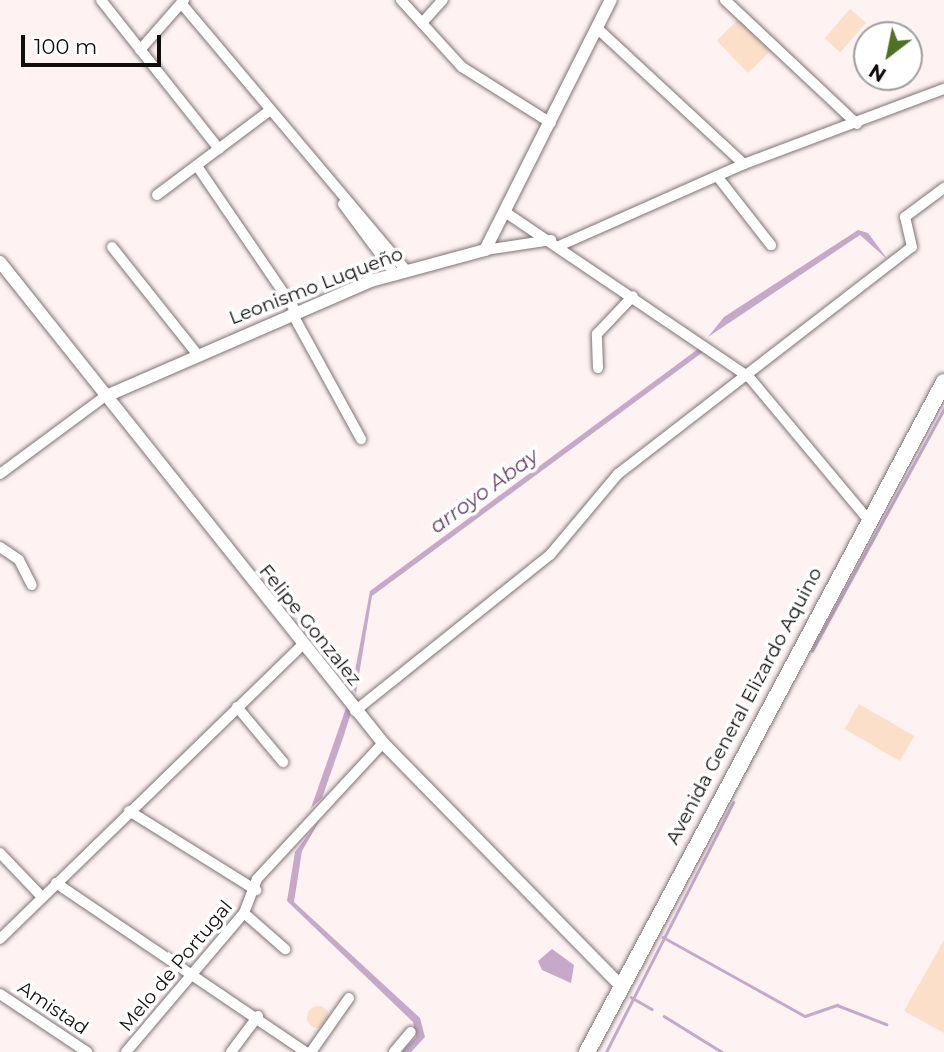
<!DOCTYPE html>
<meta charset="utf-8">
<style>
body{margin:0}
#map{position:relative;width:944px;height:1052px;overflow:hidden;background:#fef2f3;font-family:Montserrat,sans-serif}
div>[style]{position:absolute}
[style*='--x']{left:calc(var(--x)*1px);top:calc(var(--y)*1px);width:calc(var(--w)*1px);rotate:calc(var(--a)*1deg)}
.green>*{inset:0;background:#fcdfc9;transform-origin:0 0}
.round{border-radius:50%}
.water>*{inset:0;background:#c6a8c8}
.stream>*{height:2.5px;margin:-1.25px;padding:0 1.25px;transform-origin:1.25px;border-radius:1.25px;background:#c6a8c8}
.roads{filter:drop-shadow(0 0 2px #7e7475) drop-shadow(0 0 2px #7e7475)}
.minor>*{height:10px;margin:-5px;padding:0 5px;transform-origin:5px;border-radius:5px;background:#fff}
.tertiary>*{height:12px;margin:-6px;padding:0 6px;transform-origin:6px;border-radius:6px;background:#fff}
.primary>*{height:16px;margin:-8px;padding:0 8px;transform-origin:8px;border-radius:8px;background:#fff}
span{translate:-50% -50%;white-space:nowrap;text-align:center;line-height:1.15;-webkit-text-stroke:7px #fff;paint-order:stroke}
.street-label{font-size:19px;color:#110d0d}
.water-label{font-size:21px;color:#683f6a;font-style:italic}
.north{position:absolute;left:853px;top:21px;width:70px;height:70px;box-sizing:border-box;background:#fff;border:2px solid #a09e9e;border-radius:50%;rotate:212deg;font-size:19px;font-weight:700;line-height:28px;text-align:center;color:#110d0d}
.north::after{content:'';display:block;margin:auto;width:24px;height:32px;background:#507027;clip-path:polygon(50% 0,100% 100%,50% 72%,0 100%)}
.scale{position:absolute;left:21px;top:35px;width:140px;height:32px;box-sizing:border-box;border:4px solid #110d0d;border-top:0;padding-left:9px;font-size:21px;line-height:24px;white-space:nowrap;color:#110d0d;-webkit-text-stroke:5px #fff;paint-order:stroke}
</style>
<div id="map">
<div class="green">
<i style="left:850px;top:9px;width:21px;height:39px;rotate:41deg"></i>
<i style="left:739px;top:19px;width:45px;height:31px;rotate:46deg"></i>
<i style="left:859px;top:704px;width:64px;height:29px;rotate:30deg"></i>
<i style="clip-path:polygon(944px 940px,944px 1033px,904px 1011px)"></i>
<i class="round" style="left:307px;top:1006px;width:22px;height:22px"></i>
</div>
<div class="water">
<i style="clip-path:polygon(858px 230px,868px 233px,888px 260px,860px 235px,708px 337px,724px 317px)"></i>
<i style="clip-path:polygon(698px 349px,703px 352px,372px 596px,356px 693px,352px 687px,370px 591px)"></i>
<i style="clip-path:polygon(346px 708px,351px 713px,344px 735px,322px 798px,311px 808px)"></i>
<i style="clip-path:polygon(321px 818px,302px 851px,294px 902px,420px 1018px,425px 1037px,411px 1052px,401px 1052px,416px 1037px,413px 1022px,287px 901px,295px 852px)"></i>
<i style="clip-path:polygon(552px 949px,574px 965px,571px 983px,542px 970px,538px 961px)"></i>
</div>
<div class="stream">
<i style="--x:812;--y:651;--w:276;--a:-61.4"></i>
<i style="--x:663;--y:937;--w:162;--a:29.1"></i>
<i style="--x:805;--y:1016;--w:34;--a:-19"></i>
<i style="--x:837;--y:1005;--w:53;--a:21.2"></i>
<i style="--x:631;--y:997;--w:24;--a:30"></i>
<i style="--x:664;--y:1016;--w:68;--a:31.8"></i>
<i style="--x:606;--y:1052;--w:280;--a:-63"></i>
</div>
<div class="roads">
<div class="minor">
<i style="--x:101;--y:0;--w:190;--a:51.6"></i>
<i style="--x:401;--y:0;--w:91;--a:47.7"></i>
<i style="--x:462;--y:67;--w:105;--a:32.2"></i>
<i style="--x:725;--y:0;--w:181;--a:43.2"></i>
<i style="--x:181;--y:3;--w:349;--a:49.9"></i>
<i style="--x:422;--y:23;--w:31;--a:-48"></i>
<i style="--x:598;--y:29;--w:199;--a:42.8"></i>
<i style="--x:140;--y:50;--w:67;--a:-48.7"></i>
<i style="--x:197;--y:166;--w:176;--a:55.7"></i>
<i style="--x:717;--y:176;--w:88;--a:52"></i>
<i style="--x:157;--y:195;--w:140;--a:-36.9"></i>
<i style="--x:343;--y:204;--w:86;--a:53.5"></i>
<i style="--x:505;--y:212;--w:295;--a:34.1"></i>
<i style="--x:749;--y:377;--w:182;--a:50.1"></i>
<i style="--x:559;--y:246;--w:202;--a:-23.9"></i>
<i style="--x:744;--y:164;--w:214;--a:-20.6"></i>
<i style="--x:112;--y:247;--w:138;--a:51.5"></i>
<i style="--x:485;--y:250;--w:67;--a:-8.6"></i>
<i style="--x:292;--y:313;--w:144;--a:61.3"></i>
<i style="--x:598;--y:368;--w:34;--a:-92"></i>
<i style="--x:597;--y:334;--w:52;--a:-46.5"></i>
<i style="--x:0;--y:474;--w:129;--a:-36.5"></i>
<i style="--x:0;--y:547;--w:23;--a:34"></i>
<i style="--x:19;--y:560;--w:28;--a:63"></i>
<i style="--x:237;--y:707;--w:72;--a:50.1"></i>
<i style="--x:355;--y:711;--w:250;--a:-38.7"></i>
<i style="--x:550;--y:555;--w:106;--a:-50"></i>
<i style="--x:618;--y:474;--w:371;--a:-37.7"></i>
<i style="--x:912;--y:247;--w:31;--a:-103"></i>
<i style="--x:905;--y:217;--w:49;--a:-36.6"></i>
<i style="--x:129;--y:811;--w:150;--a:31.9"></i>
<i style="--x:0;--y:853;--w:61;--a:46.3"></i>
<i style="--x:56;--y:883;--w:302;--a:34.1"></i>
<i style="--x:244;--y:913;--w:55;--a:41.3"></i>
<i style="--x:0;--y:939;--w:420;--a:-44.2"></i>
<i style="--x:0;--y:994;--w:105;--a:33.7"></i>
<i style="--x:126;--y:1052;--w:182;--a:-49.7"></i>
<i style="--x:244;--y:913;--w:36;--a:-69"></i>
<i style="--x:257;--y:879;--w:185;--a:-47.2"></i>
<i style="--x:231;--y:1052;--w:45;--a:-53.1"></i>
<i style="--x:311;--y:1052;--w:66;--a:-54.9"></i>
<i style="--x:394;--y:1052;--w:26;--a:-50"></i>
</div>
<div class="tertiary">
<i style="--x:0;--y:262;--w:615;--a:51.47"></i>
<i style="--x:383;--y:743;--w:340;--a:45.6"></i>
<i style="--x:104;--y:397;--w:291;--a:-23.5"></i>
<i style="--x:371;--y:281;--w:118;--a:-15.2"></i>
<i style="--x:485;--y:250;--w:280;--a:-63.3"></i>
</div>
<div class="primary">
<i style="--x:587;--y:1052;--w:759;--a:-61.95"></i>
</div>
</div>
<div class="street-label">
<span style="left:316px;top:286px;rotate:-21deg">Leonismo Luqueño</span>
<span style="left:310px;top:625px;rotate:51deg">Felipe Gonzalez</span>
<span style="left:744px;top:706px;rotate:-62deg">Avenida General Elizardo Aquino</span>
<span style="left:176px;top:966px;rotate:-50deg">Melo de Portugal</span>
<span style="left:53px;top:1008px;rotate:34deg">Amistad</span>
</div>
<div class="water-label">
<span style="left:484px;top:491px;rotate:-36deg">arroyo Abay</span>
</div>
<div class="north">N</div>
<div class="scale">100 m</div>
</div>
